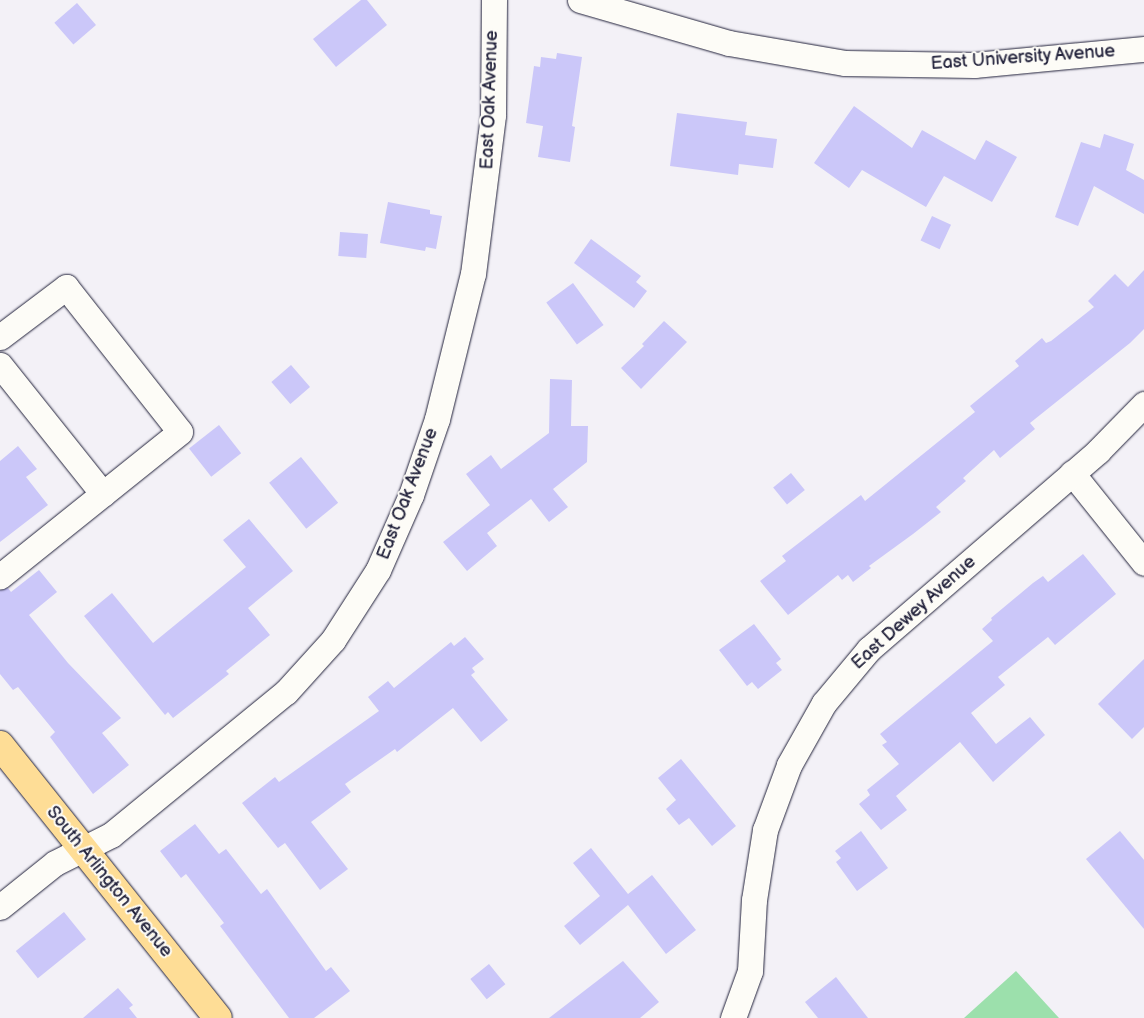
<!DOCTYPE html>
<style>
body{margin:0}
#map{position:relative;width:1144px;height:1018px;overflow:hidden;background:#f3f1f7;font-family:"Balsamiq Sans",sans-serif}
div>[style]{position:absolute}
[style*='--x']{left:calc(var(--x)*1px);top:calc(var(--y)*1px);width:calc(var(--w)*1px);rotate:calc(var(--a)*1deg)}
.green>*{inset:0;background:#9ce0ac}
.building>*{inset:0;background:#cbc7f9;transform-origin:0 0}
.roads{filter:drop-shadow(0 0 1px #22223b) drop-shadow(0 0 1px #22223b)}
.minor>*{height:25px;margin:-12.5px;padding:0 12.5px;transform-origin:12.5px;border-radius:12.5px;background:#fdfcf7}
.major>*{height:28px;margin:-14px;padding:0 14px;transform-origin:14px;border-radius:14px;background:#fedd96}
span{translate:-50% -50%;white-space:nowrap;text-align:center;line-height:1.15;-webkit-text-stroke:4px #fdfcf7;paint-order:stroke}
.street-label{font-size:18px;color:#22223b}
</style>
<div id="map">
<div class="green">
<i style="clip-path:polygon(1016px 971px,1059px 1018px,964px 1018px)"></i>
</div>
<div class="building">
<i style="clip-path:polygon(361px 0,367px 0,387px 25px,336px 67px,313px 39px)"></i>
<i style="left:77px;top:3px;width:29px;height:30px;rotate:49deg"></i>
<i style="clip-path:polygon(557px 53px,582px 57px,572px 126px,575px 127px,570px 162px,538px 157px,543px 126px,526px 123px,534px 66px,540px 67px,541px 57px,556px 59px)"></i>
<i style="clip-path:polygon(854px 106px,912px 148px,922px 130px,975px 160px,986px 140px,1017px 157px,992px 202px,944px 176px,926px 207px,862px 170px,849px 188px,814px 163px)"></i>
<i style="clip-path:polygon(677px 113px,747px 122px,745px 135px,777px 139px,773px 168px,739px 164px,738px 175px,670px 166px)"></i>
<i style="clip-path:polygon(1104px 134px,1134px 144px,1126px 170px,1144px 180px,1144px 214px,1094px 186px,1078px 226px,1055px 217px,1081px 142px,1100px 148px)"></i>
<i style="clip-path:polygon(388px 202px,430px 210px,430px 214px,442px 216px,436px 249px,426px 247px,425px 251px,380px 243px)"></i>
<i style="left:932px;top:216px;width:21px;height:27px;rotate:25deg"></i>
<i style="left:340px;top:232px;width:28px;height:24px;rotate:4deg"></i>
<i style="clip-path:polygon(591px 239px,641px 276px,636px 282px,647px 291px,634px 308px,574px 263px)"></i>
<i style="clip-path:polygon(1144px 270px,1144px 329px,1130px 343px,1030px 423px,1035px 429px,1000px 458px,994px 450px,963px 478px,966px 481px,936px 507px,941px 512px,913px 534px,869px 566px,871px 568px,853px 582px,848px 575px,842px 580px,838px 575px,788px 615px,760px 581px,786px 561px,782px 556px,861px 495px,865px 501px,975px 412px,970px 406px,1019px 366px,1015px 361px,1042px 338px,1046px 343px,1051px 341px,1094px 307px,1088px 301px,1115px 274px,1128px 287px)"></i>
<i style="left:573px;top:283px;width:52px;height:33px;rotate:54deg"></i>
<i style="clip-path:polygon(664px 321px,687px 342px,641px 389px,621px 368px,644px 346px,642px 344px)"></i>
<i style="left:291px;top:365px;width:29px;height:26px;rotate:49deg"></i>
<i style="clip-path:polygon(550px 379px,572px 380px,571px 426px,588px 426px,587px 462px,553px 489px,568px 507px,549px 522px,531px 499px,487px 533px,497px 546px,467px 571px,443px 542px,490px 505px,466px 474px,491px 455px,501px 469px,549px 433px)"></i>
<i style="left:219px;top:425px;width:36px;height:38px;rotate:52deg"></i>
<i style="clip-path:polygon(18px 446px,37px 469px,26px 477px,48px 505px,0 542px,0 461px)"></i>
<i style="left:301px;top:457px;width:59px;height:41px;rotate:51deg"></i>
<i style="left:791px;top:473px;width:22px;height:23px;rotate:51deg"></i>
<i style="clip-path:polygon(249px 519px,293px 571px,248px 608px,270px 635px,226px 671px,229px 674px,173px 718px,168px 712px,165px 715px,84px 616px,112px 593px,153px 643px,246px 567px,223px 540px)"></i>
<i style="clip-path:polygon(1083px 554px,1116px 594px,1055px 645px,1048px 637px,998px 677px,1005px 685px,971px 713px,996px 744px,1030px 717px,1045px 735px,993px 782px,960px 742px,896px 796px,907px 810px,881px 830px,859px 804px,870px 795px,867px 790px,899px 764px,882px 745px,887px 742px,880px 734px,993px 641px,982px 629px,992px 620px,991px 618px,1033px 583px,1043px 576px,1048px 582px)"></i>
<i style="clip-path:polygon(39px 570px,57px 592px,29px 615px,68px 663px,121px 718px,102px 733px,129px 765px,93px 794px,50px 737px,55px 732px,18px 687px,13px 690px,0 674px,0 590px,8px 588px,11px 592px)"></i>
<i style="clip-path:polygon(754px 624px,781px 659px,776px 663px,782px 670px,758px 689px,752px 682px,747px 686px,719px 650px)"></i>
<i style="clip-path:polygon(465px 637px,484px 659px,472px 668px,475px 672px,471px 675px,508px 720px,481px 742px,453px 708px,397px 752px,395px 749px,345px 784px,351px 792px,311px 822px,348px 869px,320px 890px,285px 843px,278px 848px,242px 803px,275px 777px,279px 782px,379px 711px,368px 697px,388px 681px,394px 688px,451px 642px,454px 646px)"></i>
<i style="clip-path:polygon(1144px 659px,1144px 727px,1132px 739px,1098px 704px)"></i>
<i style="clip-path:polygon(681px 759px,736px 826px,712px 846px,689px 818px,679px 825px,666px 809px,676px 800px,658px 778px)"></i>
<i style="clip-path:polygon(195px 824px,219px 854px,226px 849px,261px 894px,267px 889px,326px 971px,331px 967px,350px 991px,314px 1018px,289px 1018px,220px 926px,224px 923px,186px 874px,181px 878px,160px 851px)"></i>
<i style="clip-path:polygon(861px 831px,888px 868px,857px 891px,836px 862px,841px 858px,835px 851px)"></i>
<i style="clip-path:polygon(1120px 831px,1144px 860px,1144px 929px,1086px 859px)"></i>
<i style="clip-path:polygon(591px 848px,628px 894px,652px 875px,696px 930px,666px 954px,628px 905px,580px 945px,564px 926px,600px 896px,573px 863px)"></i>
<i style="left:64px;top:912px;width:35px;height:62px;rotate:51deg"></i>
<i style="clip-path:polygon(623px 961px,659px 1002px,640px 1018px,549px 1018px)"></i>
<i style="left:489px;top:964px;width:26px;height:24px;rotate:51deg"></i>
<i style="clip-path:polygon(836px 977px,868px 1018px,818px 1018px,805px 1002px)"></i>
<i style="clip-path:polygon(118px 988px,133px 1005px,129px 1008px,137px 1018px,83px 1018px)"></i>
</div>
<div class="roads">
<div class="minor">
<i style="--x:580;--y:0;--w:155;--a:16.1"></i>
<i style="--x:729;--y:43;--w:118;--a:9.8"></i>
<i style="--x:845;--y:63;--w:129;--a:0.9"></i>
<i style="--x:974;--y:65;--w:171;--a:-5.4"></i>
<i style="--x:0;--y:337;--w:83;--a:-37.1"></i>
<i style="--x:66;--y:287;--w:184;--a:51.8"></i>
<i style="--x:180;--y:432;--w:231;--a:141.3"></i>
<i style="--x:0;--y:365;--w:165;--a:51.4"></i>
<i style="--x:1072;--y:473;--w:115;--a:51.3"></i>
<i style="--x:0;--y:907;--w:70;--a:-38.7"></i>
<i style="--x:55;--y:863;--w:63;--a:-26.6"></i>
<i style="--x:111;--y:835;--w:226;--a:-39.3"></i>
<i style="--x:286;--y:692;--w:70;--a:-47.9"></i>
<i style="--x:333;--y:640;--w:83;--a:-57.3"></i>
<i style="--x:378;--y:570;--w:82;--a:-66.3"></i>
<i style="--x:411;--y:495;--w:80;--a:-71.1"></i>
<i style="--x:437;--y:419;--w:149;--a:-76.1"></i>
<i style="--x:473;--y:274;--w:160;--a:-82.8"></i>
<i style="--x:493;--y:115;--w:115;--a:-89.5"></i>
<i style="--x:733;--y:1018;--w:50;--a:-70.1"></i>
<i style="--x:750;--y:971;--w:71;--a:-86.8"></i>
<i style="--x:754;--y:900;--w:71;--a:-81.1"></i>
<i style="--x:765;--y:830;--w:69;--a:-69.7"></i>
<i style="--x:789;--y:765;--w:71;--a:-60.6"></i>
<i style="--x:824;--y:703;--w:70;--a:-50.2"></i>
<i style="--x:869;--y:649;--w:303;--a:-40.8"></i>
<i style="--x:1098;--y:451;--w:66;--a:-45.6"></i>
</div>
<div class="major">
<i style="--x:0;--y:745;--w:349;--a:51.4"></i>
</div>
</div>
<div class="street-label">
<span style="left:1023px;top:58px;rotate:-4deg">East University Avenue</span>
<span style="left:490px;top:100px;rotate:-88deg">East Oak Avenue</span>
<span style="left:408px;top:494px;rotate:-69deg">East Oak Avenue</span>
<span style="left:914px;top:613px;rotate:-42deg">East Dewey Avenue</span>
<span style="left:109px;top:882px;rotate:51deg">South Arlington Avenue</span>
</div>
</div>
